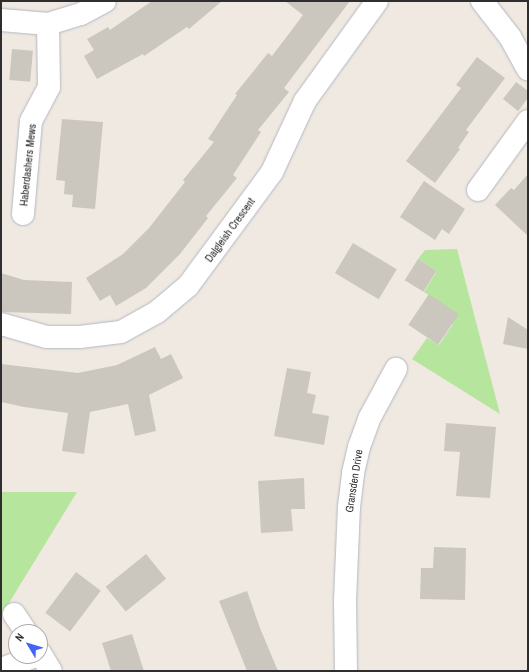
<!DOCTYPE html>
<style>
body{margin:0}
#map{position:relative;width:529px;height:672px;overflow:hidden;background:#efe9e1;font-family:"Archivo Narrow",sans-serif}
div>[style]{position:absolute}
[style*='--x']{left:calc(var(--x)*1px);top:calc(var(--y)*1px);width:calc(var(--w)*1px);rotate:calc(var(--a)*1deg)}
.green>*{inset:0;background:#b6e59e}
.building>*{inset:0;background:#cbc7bf;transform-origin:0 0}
.roads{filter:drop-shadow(0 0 1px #b4b7c1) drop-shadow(0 0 1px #b4b7c1)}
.minor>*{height:22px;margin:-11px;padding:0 11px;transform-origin:11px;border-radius:11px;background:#fff}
span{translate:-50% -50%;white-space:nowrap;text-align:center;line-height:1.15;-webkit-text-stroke:3px #fff;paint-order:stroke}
.street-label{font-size:11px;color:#2e2e2e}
.frame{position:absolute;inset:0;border:2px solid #2e2e2e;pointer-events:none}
.north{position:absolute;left:8px;top:624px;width:40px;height:40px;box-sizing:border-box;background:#fff;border:1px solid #ababab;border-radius:50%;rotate:308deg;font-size:11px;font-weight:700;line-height:16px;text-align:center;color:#2e2e2e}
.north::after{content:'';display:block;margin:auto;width:14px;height:18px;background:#4264fb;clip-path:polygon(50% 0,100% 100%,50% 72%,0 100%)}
</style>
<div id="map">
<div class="green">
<i style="clip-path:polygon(457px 249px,500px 414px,412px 359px,427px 338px,439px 345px,453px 324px,443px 317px,449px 308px,424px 292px,437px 271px,418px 259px,425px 250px)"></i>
<i style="clip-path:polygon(1px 492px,77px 492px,1px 616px)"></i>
</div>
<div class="building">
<i style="clip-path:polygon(152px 1px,222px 1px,189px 29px,187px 27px,144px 56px,143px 54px,97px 79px,84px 56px,94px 50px,87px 39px,108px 27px,110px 30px)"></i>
<i style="clip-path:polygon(285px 1px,350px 1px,284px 88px,289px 92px,258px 130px,261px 132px,233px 175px,237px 178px,206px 216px,208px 218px,180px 254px,146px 288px,116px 306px,110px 295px,100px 301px,86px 278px,123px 254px,149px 228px,185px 182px,183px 180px,214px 142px,208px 139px,237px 95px,235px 94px,268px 53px,272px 56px,303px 15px)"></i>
<i style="left:12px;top:49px;width:21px;height:31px;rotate:5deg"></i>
<i style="clip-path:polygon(477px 57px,505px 78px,466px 130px,469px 132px,458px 148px,460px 149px,435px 183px,406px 161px,461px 88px,456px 85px)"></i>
<i style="clip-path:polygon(516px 82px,528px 91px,528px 98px,518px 111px,503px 99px)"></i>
<i style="clip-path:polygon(62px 119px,103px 122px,95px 209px,72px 207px,73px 195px,64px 194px,65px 181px,56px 180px)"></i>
<i style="clip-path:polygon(528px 174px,528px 236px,495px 205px,511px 188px,514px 190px)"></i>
<i style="clip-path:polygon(424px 181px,465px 209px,449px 234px,442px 229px,435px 240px,400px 217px)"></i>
<i style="left:353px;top:243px;width:51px;height:35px;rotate:31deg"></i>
<i style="left:418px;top:259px;width:22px;height:25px;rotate:32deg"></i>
<i style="clip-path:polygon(1px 273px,24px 280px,72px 282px,71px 314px,1px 312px)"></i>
<i style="left:429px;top:294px;width:36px;height:37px;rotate:34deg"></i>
<i style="clip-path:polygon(508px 317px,528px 330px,528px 349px,503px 344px)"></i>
<i style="clip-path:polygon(155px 347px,161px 359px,171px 354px,183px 378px,149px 395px,156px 431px,135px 436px,128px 404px,90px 412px,84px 454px,62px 451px,68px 413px,24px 407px,1px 402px,1px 364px,78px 373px,117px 365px)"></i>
<i style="clip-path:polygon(287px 368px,311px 372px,307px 393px,316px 395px,312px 413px,329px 416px,324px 445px,274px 436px)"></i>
<i style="clip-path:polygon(446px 423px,496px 427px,490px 498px,456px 496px,460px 452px,444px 451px)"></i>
<i style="clip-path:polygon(304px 478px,305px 509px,291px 509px,293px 531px,261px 533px,258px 481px)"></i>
<i style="clip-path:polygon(434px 547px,466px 548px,465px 600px,420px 599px,421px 568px,433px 568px)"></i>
<i style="left:146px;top:554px;width:32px;height:52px;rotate:51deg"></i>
<i style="left:76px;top:572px;width:31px;height:51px;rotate:37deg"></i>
<i style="clip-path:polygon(247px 591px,260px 628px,278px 671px,247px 671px,219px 601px)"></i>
<i style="clip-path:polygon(132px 634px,144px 671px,111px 671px,102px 643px)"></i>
</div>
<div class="roads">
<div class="minor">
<i style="--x:482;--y:1;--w:46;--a:52.1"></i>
<i style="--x:510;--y:37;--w:37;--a:61"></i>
<i style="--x:1;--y:20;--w:47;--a:4.9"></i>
<i style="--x:48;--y:24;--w:34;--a:-17"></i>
<i style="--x:81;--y:14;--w:27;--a:-28"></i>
<i style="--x:478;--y:190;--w:85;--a:-54.1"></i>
<i style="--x:23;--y:214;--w:93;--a:-85.1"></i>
<i style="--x:31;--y:121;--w:38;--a:-62"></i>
<i style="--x:49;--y:87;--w:63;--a:-90.9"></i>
<i style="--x:1;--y:324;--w:48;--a:15.8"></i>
<i style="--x:47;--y:337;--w:33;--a:0"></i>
<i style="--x:80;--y:337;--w:41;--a:-7"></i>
<i style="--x:121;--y:332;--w:41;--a:-29.1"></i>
<i style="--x:157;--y:312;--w:40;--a:-40"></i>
<i style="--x:188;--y:286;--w:142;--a:-53.6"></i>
<i style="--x:272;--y:172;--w:78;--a:-65.1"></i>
<i style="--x:305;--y:101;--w:123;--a:-54.2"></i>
<i style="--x:14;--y:614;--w:22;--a:56"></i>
<i style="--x:40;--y:653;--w:21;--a:59"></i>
<i style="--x:4;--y:668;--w:33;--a:-21"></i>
<i style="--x:346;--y:671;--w:70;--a:-90.8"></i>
<i style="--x:345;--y:601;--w:94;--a:-87.6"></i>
<i style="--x:349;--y:507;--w:34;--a:-83"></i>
<i style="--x:353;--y:473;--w:27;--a:-77"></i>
<i style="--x:359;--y:447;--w:30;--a:-70"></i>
<i style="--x:369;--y:419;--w:57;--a:-61.6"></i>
</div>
</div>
<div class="street-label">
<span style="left:28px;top:165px;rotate:-84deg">Haberdashers Mews</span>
<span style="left:230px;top:230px;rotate:-54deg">Dalgleish Crescent</span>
<span style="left:354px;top:481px;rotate:-81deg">Gransden Drive</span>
</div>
<div class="frame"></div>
<div class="north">N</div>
</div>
